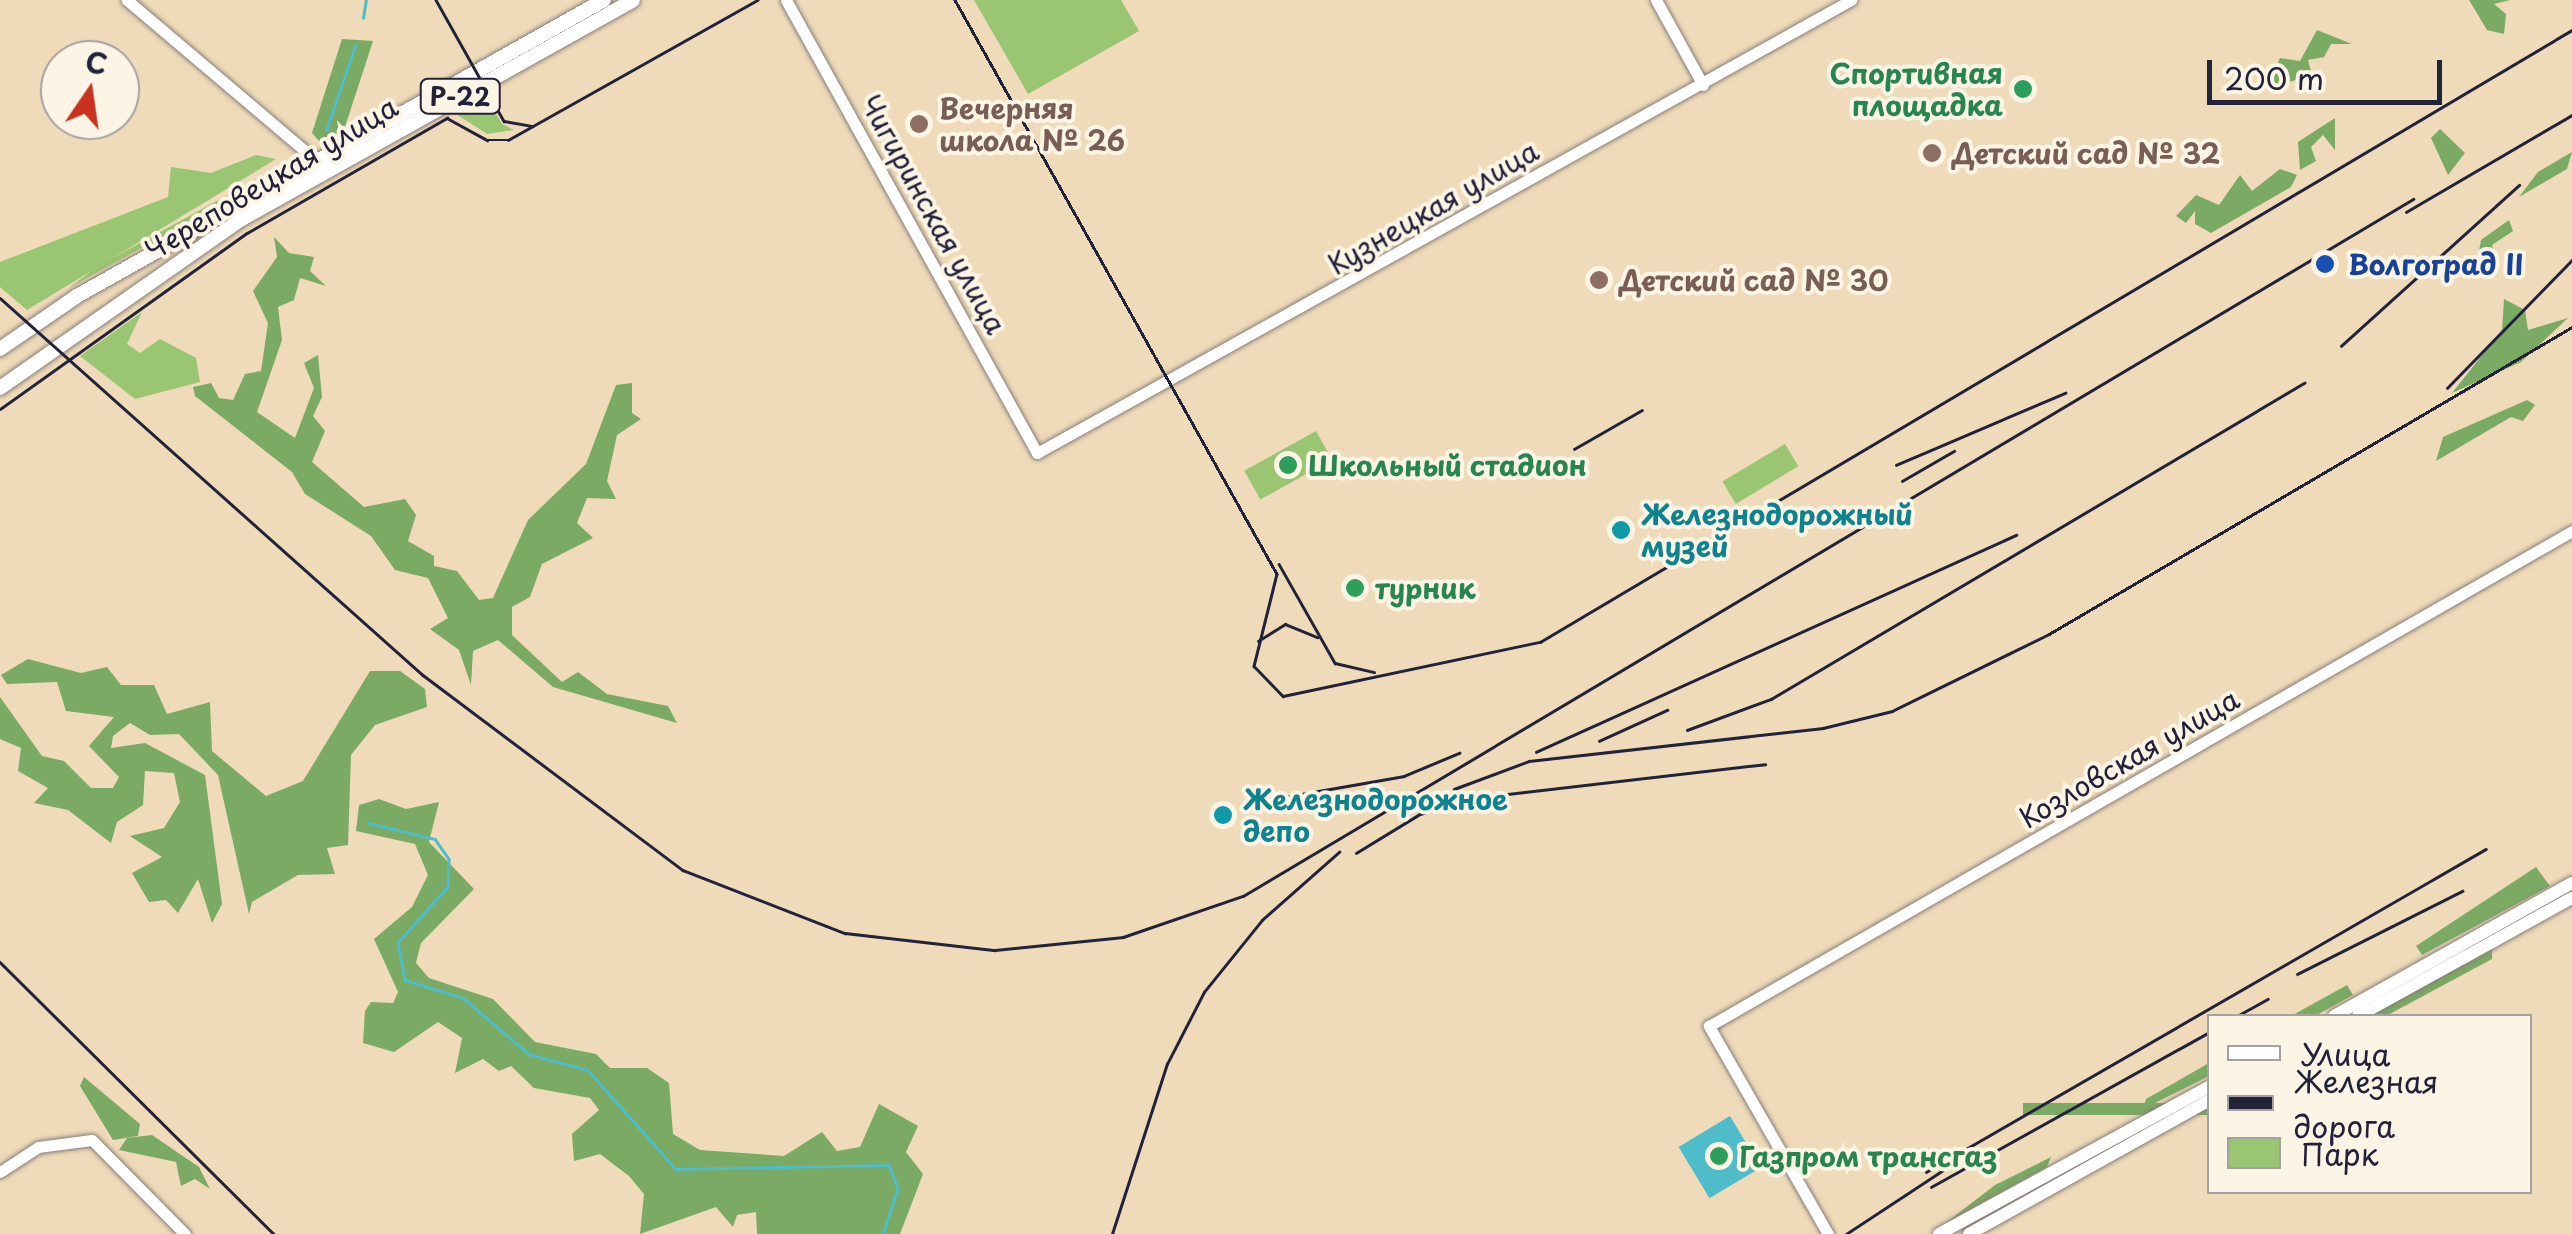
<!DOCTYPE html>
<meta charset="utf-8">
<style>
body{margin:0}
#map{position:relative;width:2572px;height:1234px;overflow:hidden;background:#efdbb9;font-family:"Playpen Sans",sans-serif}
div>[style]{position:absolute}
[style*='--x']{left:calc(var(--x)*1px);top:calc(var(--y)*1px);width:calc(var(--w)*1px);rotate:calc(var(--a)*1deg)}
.green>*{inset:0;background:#9ac572;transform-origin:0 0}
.forest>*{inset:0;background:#7baa64;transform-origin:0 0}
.water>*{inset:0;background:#4fbcc9;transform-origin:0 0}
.stream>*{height:2.5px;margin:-1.25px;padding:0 1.25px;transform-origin:1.25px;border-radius:1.25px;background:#4fbcc9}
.roads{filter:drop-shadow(0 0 2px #887e7a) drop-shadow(0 0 2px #887e7a)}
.secondary>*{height:11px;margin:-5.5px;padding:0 5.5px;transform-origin:5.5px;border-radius:5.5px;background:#fff}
.primary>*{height:12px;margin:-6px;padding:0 6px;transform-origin:6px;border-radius:6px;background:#fff}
.highway>*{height:14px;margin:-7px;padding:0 7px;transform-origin:7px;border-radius:7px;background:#fff}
.tram>*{height:2.5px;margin:-1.25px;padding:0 1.25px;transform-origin:1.25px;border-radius:1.25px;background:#22223b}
.rail>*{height:2.5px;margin:-1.25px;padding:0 1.25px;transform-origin:1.25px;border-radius:1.25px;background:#22223b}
.dots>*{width:28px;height:28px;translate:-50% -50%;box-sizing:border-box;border:5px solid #fcf5e5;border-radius:50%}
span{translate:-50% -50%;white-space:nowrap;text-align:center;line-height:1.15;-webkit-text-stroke:8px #fcf5e5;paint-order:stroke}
.shield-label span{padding:2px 8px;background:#fcf5e5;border:2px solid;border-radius:8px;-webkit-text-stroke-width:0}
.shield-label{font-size:25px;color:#22223b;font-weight:700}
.leisure-label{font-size:28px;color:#27864d;font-weight:700}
.right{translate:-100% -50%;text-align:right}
.left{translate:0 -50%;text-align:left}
.education-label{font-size:28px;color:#785e54;font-weight:700}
.street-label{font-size:28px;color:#22223b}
.transit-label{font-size:28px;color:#164399;font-weight:700}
.culture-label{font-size:28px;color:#0d838f;font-weight:700}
.legend{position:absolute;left:2207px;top:1014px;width:325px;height:180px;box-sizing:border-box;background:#fcf5e5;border:2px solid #a5a1a1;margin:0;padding:12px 18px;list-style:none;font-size:30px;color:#22223b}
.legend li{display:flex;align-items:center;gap:20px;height:50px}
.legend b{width:50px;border:2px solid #a5a1a1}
.north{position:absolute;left:40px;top:40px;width:100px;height:100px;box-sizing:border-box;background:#fcf5e5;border:2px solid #a5a1a1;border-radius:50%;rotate:13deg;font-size:28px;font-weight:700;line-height:40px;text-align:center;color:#22223b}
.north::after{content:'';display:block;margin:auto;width:35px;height:45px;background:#c8321e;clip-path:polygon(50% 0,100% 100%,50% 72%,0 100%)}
.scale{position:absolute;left:2207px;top:60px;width:235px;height:45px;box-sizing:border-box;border:5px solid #22223b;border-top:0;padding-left:12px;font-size:30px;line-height:35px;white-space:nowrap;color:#22223b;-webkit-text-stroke:8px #fcf5e5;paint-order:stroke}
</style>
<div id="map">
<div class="green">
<i style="clip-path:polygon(974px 0,1121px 0,1139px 31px,1028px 94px)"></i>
<i style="clip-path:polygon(485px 95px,502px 124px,514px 130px,487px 134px,453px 112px)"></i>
<i style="clip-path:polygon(256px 155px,276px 159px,27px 310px,0 287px,0 262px,168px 197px,171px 167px,211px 173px)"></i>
<i style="clip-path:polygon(264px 175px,262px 181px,69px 288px,98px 266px)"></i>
<i style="clip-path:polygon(142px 312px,127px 344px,140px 353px,160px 339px,196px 358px,200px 382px,135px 399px,80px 356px)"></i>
<i style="left:1316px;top:431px;width:33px;height:82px;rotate:61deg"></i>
<i style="left:1785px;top:444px;width:26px;height:73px;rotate:59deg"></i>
</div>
<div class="forest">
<i style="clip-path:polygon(2469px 0,2510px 0,2494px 4px,2506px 14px,2504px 34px,2487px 30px)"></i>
<i style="clip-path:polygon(2317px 30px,2352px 44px,2331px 44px,2324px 57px,2308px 60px,2312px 75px,2267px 89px,2280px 58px,2300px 61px)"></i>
<i style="clip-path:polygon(342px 39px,373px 41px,344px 130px,320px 142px,312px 133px)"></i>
<i style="clip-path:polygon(2335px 118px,2335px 150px,2323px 135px,2311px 147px,2316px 161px,2300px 170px,2298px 142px)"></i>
<i style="clip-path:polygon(2440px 129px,2465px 153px,2448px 175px,2431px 138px)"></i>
<i style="clip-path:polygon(2572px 152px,2567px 169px,2519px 197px,2538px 172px)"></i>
<i style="clip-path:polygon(2280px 169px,2297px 175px,2291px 187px,2211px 233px,2195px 224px,2195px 211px,2186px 223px,2176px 216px,2196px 195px,2219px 205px,2240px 175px,2252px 191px)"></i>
<i style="clip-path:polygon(2509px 220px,2513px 231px,2492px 245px,2497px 267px,2476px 268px,2481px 240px)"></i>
<i style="clip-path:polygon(274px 237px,289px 253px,314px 257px,310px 271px,326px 286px,300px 278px,294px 300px,278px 307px,282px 340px,257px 412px,295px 438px,314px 388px,304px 363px,318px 355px,322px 397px,313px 416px,325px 431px,312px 462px,364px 507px,405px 499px,416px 515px,408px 541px,434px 556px,434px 566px,457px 571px,479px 600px,493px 598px,528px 520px,586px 464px,616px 385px,632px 383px,632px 413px,641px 419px,617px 435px,607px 481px,616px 499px,587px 498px,577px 523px,593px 538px,542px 564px,530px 597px,512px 607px,512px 635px,562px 682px,578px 672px,607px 694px,668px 706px,677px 723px,553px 687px,498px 640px,473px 651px,471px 685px,459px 650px,430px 629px,448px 618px,428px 578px,395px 570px,371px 536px,305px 494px,292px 472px,195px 396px,193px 387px,211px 383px,219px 398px,233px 400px,245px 374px,261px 371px,268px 323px,253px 291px,277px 257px)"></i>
<i style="clip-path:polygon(2504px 299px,2525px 310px,2528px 330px,2568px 318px,2521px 362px,2452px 393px,2502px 330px)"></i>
<i style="clip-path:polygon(2527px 400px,2535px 405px,2523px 421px,2511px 417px,2436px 461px,2443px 437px)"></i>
<i style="clip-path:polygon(28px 659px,81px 673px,107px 667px,121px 685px,154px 685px,167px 714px,210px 702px,212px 751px,266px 796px,303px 781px,370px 671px,400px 671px,425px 689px,427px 707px,375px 725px,351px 755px,348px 845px,327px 848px,335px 874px,298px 875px,252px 902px,249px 914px,218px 775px,179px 734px,150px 735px,130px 723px,113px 736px,111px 748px,145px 743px,205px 775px,222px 904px,212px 923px,198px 879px,178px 913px,166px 900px,149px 902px,132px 873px,162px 857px,130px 836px,164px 828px,180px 802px,174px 773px,145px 771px,143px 805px,117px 822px,111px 843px,68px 810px,34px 803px,48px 788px,18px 771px,21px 748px,0 739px,0 697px,42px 756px,64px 761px,91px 788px,113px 788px,119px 777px,89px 746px,114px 717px,66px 711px,57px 682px,7px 684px,1px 675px)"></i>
<i style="clip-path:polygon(379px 799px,406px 809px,439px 802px,429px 842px,474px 889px,421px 943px,416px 963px,429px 978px,493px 999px,535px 1042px,596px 1054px,610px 1068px,647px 1068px,669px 1083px,673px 1134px,700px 1150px,784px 1156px,822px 1132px,837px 1151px,860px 1147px,879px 1104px,918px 1126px,906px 1152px,923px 1174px,900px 1234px,757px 1234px,756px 1212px,737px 1215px,733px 1227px,716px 1207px,640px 1234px,644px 1194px,629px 1176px,600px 1154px,574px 1161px,572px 1134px,599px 1110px,590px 1098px,534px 1088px,511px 1066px,499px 1071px,483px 1059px,455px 1073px,462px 1038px,438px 1022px,394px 1052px,363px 1043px,365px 1011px,371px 1002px,393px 1003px,398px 992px,374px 939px,412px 907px,428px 875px,415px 844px,356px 831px,359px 805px)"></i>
<i style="clip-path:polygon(2536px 867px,2550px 886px,2422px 955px,2416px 946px)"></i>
<i style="clip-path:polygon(2492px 945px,2492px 959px,2386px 1016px,2366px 1016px)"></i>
<i style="clip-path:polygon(2347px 985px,2353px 995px,2315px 1016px,2291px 1016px)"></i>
<i style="clip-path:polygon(2209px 1063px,2209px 1076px,2143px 1109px,2146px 1099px)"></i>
<i style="clip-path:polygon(84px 1077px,140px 1124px,138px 1136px,113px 1140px,80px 1086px)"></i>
<i style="left:2209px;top:1103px;width:12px;height:186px;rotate:90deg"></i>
<i style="clip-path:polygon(152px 1135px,199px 1167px,210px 1189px,195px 1179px,181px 1186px,176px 1162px,119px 1150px,127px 1138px)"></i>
<i style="clip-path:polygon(2051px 1157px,2047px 1167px,1947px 1222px,1995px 1185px)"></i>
</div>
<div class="water">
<i style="left:1730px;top:1116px;width:60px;height:60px;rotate:59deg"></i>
</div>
<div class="stream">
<i style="--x:363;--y:18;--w:18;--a:-81"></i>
<i style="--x:326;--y:131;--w:90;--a:-71.2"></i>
<i style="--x:368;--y:823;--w:69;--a:13.4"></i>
<i style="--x:435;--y:839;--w:24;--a:55"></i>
<i style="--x:449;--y:859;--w:28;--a:92"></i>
<i style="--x:448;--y:887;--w:75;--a:131.8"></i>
<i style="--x:398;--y:943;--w:38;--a:79"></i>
<i style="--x:405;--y:980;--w:61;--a:17.2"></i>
<i style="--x:463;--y:998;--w:87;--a:40.3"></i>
<i style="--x:529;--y:1054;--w:61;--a:15.2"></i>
<i style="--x:588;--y:1070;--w:132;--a:48.4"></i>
<i style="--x:676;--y:1169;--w:213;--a:-1.1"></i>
<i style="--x:889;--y:1165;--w:26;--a:69"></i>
<i style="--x:898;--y:1189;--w:47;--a:108.4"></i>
</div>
<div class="roads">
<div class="secondary">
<i style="--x:127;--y:0;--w:258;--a:40.3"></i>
<i style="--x:786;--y:0;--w:518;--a:61.01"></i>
<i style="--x:1037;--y:453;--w:932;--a:-29.1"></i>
<i style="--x:1656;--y:0;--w:97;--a:61.1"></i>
<i style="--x:0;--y:1172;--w:45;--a:-33.3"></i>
<i style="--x:38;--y:1147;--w:54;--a:-7.4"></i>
<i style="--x:92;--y:1140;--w:132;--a:45.3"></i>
<i style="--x:1828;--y:1234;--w:240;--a:-119.8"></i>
<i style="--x:1709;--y:1026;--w:995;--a:-29.84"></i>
</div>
<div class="primary">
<i style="--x:2334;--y:1016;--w:273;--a:-29.2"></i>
<i style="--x:2358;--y:1016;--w:244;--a:-28.9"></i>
<i style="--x:1939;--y:1234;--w:309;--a:-28.6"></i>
<i style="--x:1969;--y:1234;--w:276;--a:-29.1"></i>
</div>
<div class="highway">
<i style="--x:0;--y:349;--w:93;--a:-34.5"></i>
<i style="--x:77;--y:296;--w:604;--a:-29.32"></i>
<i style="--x:0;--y:388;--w:293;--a:-35"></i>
<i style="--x:240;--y:220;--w:450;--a:-29.2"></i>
</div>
</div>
<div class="tram">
<i style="--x:436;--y:0;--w:139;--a:60.7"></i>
<i style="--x:504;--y:121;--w:29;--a:10"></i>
<i style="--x:955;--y:0;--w:658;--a:60.71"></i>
<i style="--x:1277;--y:574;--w:95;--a:104"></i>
<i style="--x:1254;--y:666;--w:42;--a:46"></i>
<i style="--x:1283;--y:696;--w:263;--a:-11.9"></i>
<i style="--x:1540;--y:642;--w:1200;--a:-30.67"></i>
<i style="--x:0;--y:409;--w:303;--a:-35.5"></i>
<i style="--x:247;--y:233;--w:231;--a:-29.9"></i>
<i style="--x:447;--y:118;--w:46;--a:28.8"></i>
<i style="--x:487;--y:140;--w:21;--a:0"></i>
<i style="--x:508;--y:140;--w:286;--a:-29.3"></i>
<i style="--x:1279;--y:564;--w:114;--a:60.5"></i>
<i style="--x:1335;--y:663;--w:40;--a:13"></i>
<i style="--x:1258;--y:641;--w:32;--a:-32"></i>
<i style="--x:1285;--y:624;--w:35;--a:22"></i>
</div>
<div class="rail">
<i style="--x:2406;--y:212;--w:192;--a:-30.3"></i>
<i style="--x:0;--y:298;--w:567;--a:41.71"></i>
<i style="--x:423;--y:675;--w:325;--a:36.9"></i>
<i style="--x:683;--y:870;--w:174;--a:21.3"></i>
<i style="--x:845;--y:933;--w:151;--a:6.5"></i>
<i style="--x:995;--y:950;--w:129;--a:-5.8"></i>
<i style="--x:1123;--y:937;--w:127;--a:-18.9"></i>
<i style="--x:1243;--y:896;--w:1362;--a:-30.78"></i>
<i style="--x:2341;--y:346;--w:240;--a:-42.1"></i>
<i style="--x:2447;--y:388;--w:179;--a:-45.7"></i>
<i style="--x:1574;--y:449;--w:78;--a:-29.8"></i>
<i style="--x:1896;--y:465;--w:184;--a:-23.1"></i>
<i style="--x:1902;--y:481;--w:60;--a:-30"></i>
<i style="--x:1687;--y:730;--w:90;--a:-20.3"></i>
<i style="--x:1771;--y:699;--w:620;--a:-30.66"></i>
<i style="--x:1599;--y:741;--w:75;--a:-24.5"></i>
<i style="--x:1536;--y:752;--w:527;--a:-24.33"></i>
<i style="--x:1454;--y:789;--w:80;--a:-20.5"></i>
<i style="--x:1529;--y:761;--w:296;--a:-6.4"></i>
<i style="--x:1823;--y:728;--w:71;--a:-13.8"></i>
<i style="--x:1892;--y:711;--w:175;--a:-26.1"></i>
<i style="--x:2049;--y:634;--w:606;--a:-30.41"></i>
<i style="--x:1267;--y:800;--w:139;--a:-9.9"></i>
<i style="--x:1404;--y:776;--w:60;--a:-22.7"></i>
<i style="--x:1356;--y:853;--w:75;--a:-31.4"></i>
<i style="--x:1420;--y:814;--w:55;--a:-16.8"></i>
<i style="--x:1473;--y:798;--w:294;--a:-6.6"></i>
<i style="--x:0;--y:962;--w:386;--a:44.8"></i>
<i style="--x:2297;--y:974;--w:185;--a:-26.7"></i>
<i style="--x:2237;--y:1016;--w:35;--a:-29"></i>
<i style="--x:1926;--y:1172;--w:646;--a:-29.98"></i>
<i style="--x:1931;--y:1187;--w:319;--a:-29.1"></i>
<i style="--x:1112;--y:1234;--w:179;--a:-72.1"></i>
<i style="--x:1167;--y:1064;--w:81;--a:-62.8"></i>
<i style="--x:1204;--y:992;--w:92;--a:-51.1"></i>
<i style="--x:1262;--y:920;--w:103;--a:-41.4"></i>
<i style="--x:1846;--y:1234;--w:115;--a:-33.3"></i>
</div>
<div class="dots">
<i style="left:2023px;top:89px;background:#2e9e5b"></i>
<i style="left:919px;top:124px;background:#8d6e63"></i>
<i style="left:1932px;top:153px;background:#8d6e63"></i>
<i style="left:2325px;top:264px;background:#1a4fb4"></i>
<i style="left:1599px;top:280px;background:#8d6e63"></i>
<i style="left:1288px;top:465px;background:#2e9e5b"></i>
<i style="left:1621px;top:530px;background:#0f9aa8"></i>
<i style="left:1355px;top:588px;background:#2e9e5b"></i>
<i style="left:1223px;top:815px;background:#0f9aa8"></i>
<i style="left:1719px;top:1156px;background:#2e9e5b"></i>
</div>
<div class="shield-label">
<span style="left:460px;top:96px">Р-22</span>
</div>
<div class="leisure-label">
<span class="right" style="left:2003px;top:89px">Спортивная<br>площадка</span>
<span class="left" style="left:1308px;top:465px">Школьный стадион</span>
<span class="left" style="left:1375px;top:588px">турник</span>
<span class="left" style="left:1739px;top:1156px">Газпром трансгаз</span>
</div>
<div class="education-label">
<span class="left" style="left:939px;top:124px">Вечерняя<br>школа № 26</span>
<span class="left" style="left:1952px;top:153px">Детский сад № 32</span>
<span class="left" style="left:1619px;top:280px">Детский сад № 30</span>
</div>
<div class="street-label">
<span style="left:271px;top:178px;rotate:-31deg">Череповецкая улица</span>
<span style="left:1433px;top:207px;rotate:-30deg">Кузнецкая улица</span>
<span style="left:934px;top:214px;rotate:61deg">Чигиринская улица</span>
<span style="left:2129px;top:758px;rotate:-30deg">Козловская улица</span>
</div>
<div class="transit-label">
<span class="left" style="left:2348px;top:264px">Волгоград II</span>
</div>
<div class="culture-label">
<span class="left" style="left:1641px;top:530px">Железнодорожный<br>музей</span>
<span class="left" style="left:1243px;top:815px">Железнодорожное<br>депо</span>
</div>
<ul class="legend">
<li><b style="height:12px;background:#fff"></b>Улица</li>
<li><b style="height:12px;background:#22223b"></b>Железная дорога</li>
<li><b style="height:28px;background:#9ac572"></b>Парк</li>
</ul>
<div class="north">С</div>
<div class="scale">200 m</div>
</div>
